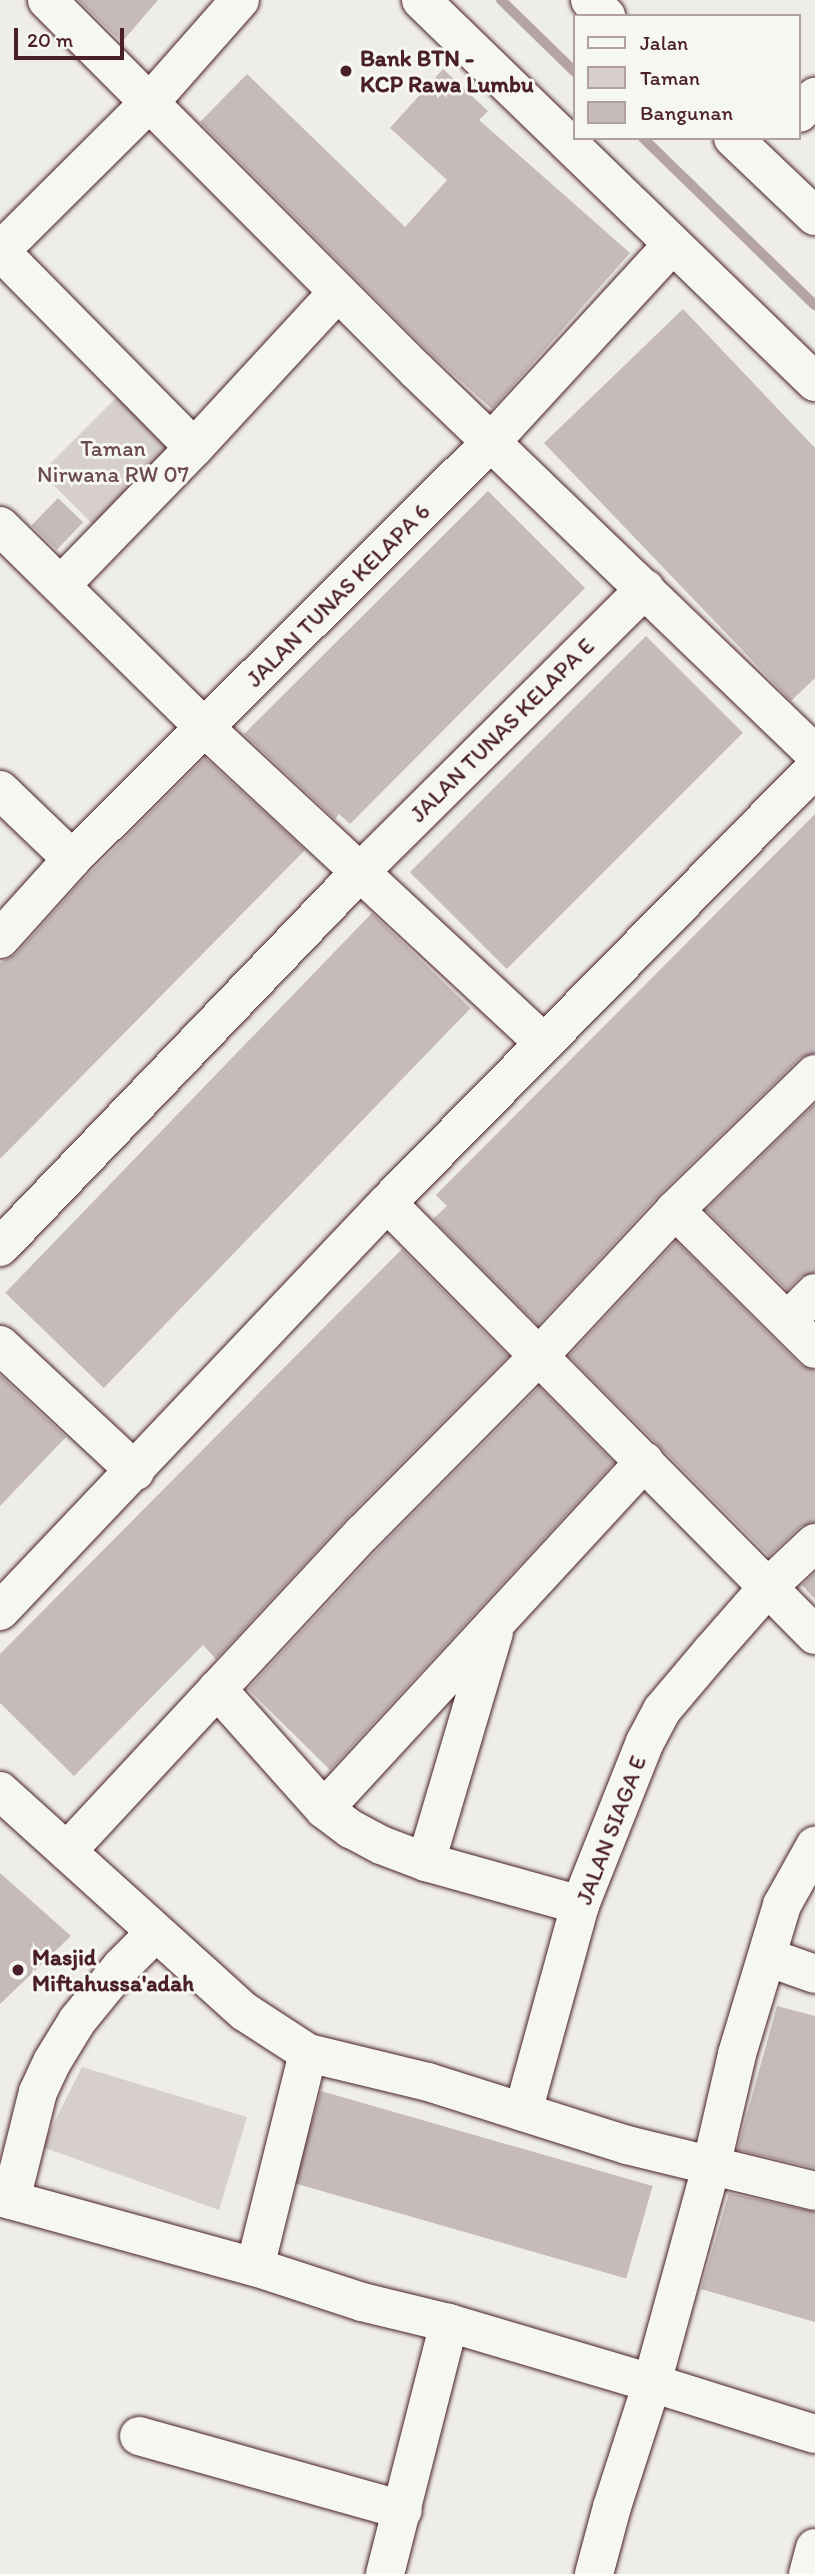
<!DOCTYPE html>
<style>
body{margin:0}
#map{position:relative;width:815px;height:2574px;overflow:hidden;background:#efedea;font-family:Itim,sans-serif}
div>[style]{position:absolute}
[style*='--x']{left:calc(var(--x)*1px);top:calc(var(--y)*1px);width:calc(var(--w)*1px);rotate:calc(var(--a)*1deg)}
.green>*{inset:0;background:#d7cfce;transform-origin:0 0}
.stream>*{height:10px;margin:-5px;padding:0 5px;transform-origin:5px;border-radius:5px;background:#b4a4a5}
.building>*{inset:0;background:#c6babb;transform-origin:0 0}
.roads{filter:drop-shadow(0 0 2px #4a1f2b) drop-shadow(0 0 2px #4a1f2b)}
.minor>*{height:38px;margin:-19px;padding:0 19px;transform-origin:19px;border-radius:19px;background:#f6f6f2}
.dots>*{width:19px;height:19px;translate:-50% -50%;box-sizing:border-box;border:4px solid #f6f6f2;border-radius:50%}
span{translate:-50% -50%;white-space:nowrap;text-align:center;line-height:1.15;-webkit-text-stroke:6px #f6f6f2;paint-order:stroke}
.poi-label{font-size:23px;color:#4a1f2b;font-weight:700}
.left{translate:0 -50%;text-align:left}
.park-label{font-size:23px;color:#6d4b54}
.street-label{font-size:23px;color:#4a1f2b}
.legend{position:absolute;left:573px;top:14px;width:228px;height:126px;box-sizing:border-box;background:#f6f6f2;border:2px solid #b1a0a2;margin:0;padding:9px 12px;list-style:none;font-size:21px;color:#4a1f2b}
.legend li{display:flex;align-items:center;gap:14px;height:35px}
.legend b{width:35px;border:2px solid #b1a0a2}
.scale{position:absolute;left:14px;top:28px;width:110px;height:32px;box-sizing:border-box;border:4px solid #4a1f2b;border-top:0;padding-left:9px;font-size:21px;line-height:24px;white-space:nowrap;color:#4a1f2b;-webkit-text-stroke:5px #f6f6f2;paint-order:stroke}
</style>
<div id="map">
<div class="green">
<i style="left:124px;top:390px;width:83px;height:117px;rotate:45deg"></i>
<i style="clip-path:polygon(82px 2067px,247px 2117px,219px 2210px,42px 2147px)"></i>
</div>
<div class="stream">
<i style="--x:501;--y:0;--w:103;--a:44.2"></i>
<i style="--x:643;--y:138;--w:240;--a:44.2"></i>
</div>
<div class="building">
<i style="clip-path:polygon(78px 0,158px 0,122px 42px)"></i>
<i style="clip-path:polygon(443px 69px,488px 111px,479px 120px,630px 253px,492px 409px,431px 354px,200px 122px,247px 74px,405px 227px,447px 180px,390px 128px)"></i>
<i style="clip-path:polygon(683px 309px,815px 448px,815px 678px,791px 701px,544px 443px)"></i>
<i style="clip-path:polygon(488px 491px,585px 588px,350px 824px,339px 814px,335px 819px,244px 734px)"></i>
<i style="left:58px;top:498px;width:35px;height:38px;rotate:44deg"></i>
<i style="left:646px;top:636px;width:137px;height:334px;rotate:45deg"></i>
<i style="clip-path:polygon(205px 758px,305px 850px,0 1159px,0 963px,16px 954px,78px 885px)"></i>
<i style="clip-path:polygon(815px 814px,815px 1053px,800px 1058px,660px 1194px,538px 1325px,433px 1219px,447px 1206px,436px 1195px)"></i>
<i style="left:372px;top:913px;width:137px;height:528px;rotate:44deg"></i>
<i style="clip-path:polygon(815px 1104px,815px 1272px,800px 1277px,787px 1290px,706px 1210px)"></i>
<i style="clip-path:polygon(676px 1241px,800px 1365px,815px 1370px,815px 1522px,800px 1527px,769px 1556px,569px 1356px)"></i>
<i style="clip-path:polygon(402px 1249px,508px 1356px,347px 1518px,216px 1659px,203px 1645px,74px 1776px,0 1703px,0 1654px)"></i>
<i style="clip-path:polygon(0 1375px,66px 1437px,0 1506px)"></i>
<i style="clip-path:polygon(539px 1387px,614px 1463px,330px 1770px,248px 1689px,379px 1548px)"></i>
<i style="clip-path:polygon(815px 1573px,815px 1599px,802px 1585px)"></i>
<i style="clip-path:polygon(0 1873px,71px 1936px,0 2004px)"></i>
<i style="clip-path:polygon(777px 2006px,815px 2016px,815px 2168px,737px 2150px)"></i>
<i style="left:321px;top:2091px;width:345px;height:96px;rotate:16deg"></i>
<i style="clip-path:polygon(729px 2193px,815px 2212px,815px 2322px,701px 2289px)"></i>
</div>
<div class="roads">
<div class="minor">
<i style="--x:47;--y:0;--w:523;--a:45.08"></i>
<i style="--x:416;--y:370;--w:554;--a:43.9"></i>
<i style="--x:421;--y:0;--w:549;--a:44.11"></i>
<i style="--x:590;--y:0;--w:23;--a:45"></i>
<i style="--x:799;--y:113;--w:23;--a:-45"></i>
<i style="--x:733;--y:138;--w:113;--a:43.6"></i>
<i style="--x:0;--y:251;--w:211;--a:-44.8"></i>
<i style="--x:150;--y:102;--w:136;--a:-48.6"></i>
<i style="--x:0;--y:251;--w:276;--a:45.4"></i>
<i style="--x:0;--y:526;--w:288;--a:44.6"></i>
<i style="--x:205;--y:728;--w:463;--a:42.9"></i>
<i style="--x:62;--y:584;--w:190;--a:-45.9"></i>
<i style="--x:194;--y:448;--w:212;--a:-47.3"></i>
<i style="--x:0;--y:790;--w:100;--a:43.8"></i>
<i style="--x:0;--y:939;--w:108;--a:-48"></i>
<i style="--x:72;--y:859;--w:591;--a:-44.86"></i>
<i style="--x:491;--y:442;--w:266;--a:-47.4"></i>
<i style="--x:387;--y:1203;--w:608;--a:45.27"></i>
<i style="--x:675;--y:1210;--w:197;--a:44.8"></i>
<i style="--x:0;--y:1247;--w:520;--a:-46.17"></i>
<i style="--x:360;--y:872;--w:402;--a:-44.8"></i>
<i style="--x:788;--y:1320;--w:38;--a:-45"></i>
<i style="--x:0;--y:1345;--w:185;--a:43"></i>
<i style="--x:0;--y:1611;--w:562;--a:-46.51"></i>
<i style="--x:387;--y:1203;--w:610;--a:-45.46"></i>
<i style="--x:217;--y:1689;--w:161;--a:48.3"></i>
<i style="--x:324;--y:1809;--w:34;--a:37"></i>
<i style="--x:351;--y:1829;--w:34;--a:28"></i>
<i style="--x:381;--y:1845;--w:48;--a:20.7"></i>
<i style="--x:426;--y:1862;--w:160;--a:15.6"></i>
<i style="--x:0;--y:1791;--w:330;--a:42.1"></i>
<i style="--x:245;--y:2012;--w:75;--a:33.1"></i>
<i style="--x:308;--y:2053;--w:220;--a:103.9"></i>
<i style="--x:324;--y:1809;--w:473;--a:-47.3"></i>
<i style="--x:67;--y:1851;--w:434;--a:-47.1"></i>
<i style="--x:363;--y:1533;--w:250;--a:-45.2"></i>
<i style="--x:539;--y:1356;--w:200;--a:-47"></i>
<i style="--x:675;--y:1210;--w:195;--a:-44.2"></i>
<i style="--x:426;--y:1862;--w:240;--a:-73.5"></i>
<i style="--x:767;--y:1957;--w:51;--a:19.5"></i>
<i style="--x:308;--y:2053;--w:123;--a:13.6"></i>
<i style="--x:428;--y:2082;--w:209;--a:17.6"></i>
<i style="--x:627;--y:2145;--w:194;--a:13.7"></i>
<i style="--x:523;--y:2112;--w:215;--a:-74.6"></i>
<i style="--x:580;--y:1905;--w:175;--a:-68.3"></i>
<i style="--x:645;--y:1742;--w:36;--a:-62"></i>
<i style="--x:662;--y:1710;--w:76;--a:-49.8"></i>
<i style="--x:711;--y:1652;--w:88;--a:-48.7"></i>
<i style="--x:769;--y:1586;--w:63;--a:-43.1"></i>
<i style="--x:0;--y:2197;--w:264;--a:15.4"></i>
<i style="--x:255;--y:2267;--w:113;--a:18.1"></i>
<i style="--x:362;--y:2302;--w:89;--a:13.6"></i>
<i style="--x:449;--y:2323;--w:212;--a:16.5"></i>
<i style="--x:652;--y:2383;--w:171;--a:17.4"></i>
<i style="--x:11;--y:2200;--w:111;--a:-76"></i>
<i style="--x:38;--y:2092;--w:33;--a:-65"></i>
<i style="--x:52;--y:2062;--w:48;--a:-58.6"></i>
<i style="--x:77;--y:2021;--w:70;--a:-50.8"></i>
<i style="--x:121;--y:1967;--w:48;--a:-45"></i>
<i style="--x:139;--y:2436;--w:274;--a:15.7"></i>
<i style="--x:385;--y:2574;--w:259;--a:-75.7"></i>
<i style="--x:594;--y:2574;--w:69;--a:-75"></i>
<i style="--x:612;--y:2507;--w:130;--a:-72.1"></i>
<i style="--x:652;--y:2383;--w:224;--a:-74.7"></i>
<i style="--x:711;--y:2167;--w:116;--a:-77"></i>
<i style="--x:737;--y:2054;--w:156;--a:-73.2"></i>
<i style="--x:782;--y:1905;--w:68;--a:-60.8"></i>
<i style="--x:808;--y:2574;--w:27;--a:-75"></i>
</div>
</div>
<div class="dots">
<i style="left:346px;top:71px;background:#4a1f2b"></i>
<i style="left:18px;top:1970px;background:#4a1f2b"></i>
</div>
<div class="poi-label">
<span class="left" style="left:360px;top:71px">Bank BTN -<br>KCP Rawa Lumbu</span>
<span class="left" style="left:32px;top:1970px">Masjid<br>Miftahussa'adah</span>
</div>
<div class="park-label">
<span style="left:113px;top:461px">Taman<br>Nirwana RW 07</span>
</div>
<div class="street-label">
<span style="left:338px;top:595px;rotate:-45deg">JALAN TUNAS KELAPA 6</span>
<span style="left:502px;top:730px;rotate:-45deg">JALAN TUNAS KELAPA E</span>
<span style="left:611px;top:1830px;rotate:-69deg">JALAN SIAGA E</span>
</div>
<ul class="legend">
<li><b style="height:9px;background:#f6f6f2"></b>Jalan</li>
<li><b style="height:19px;background:#d7cfce"></b>Taman</li>
<li><b style="height:19px;background:#c6babb"></b>Bangunan</li>
</ul>
<div class="scale">20 m</div>
</div>
